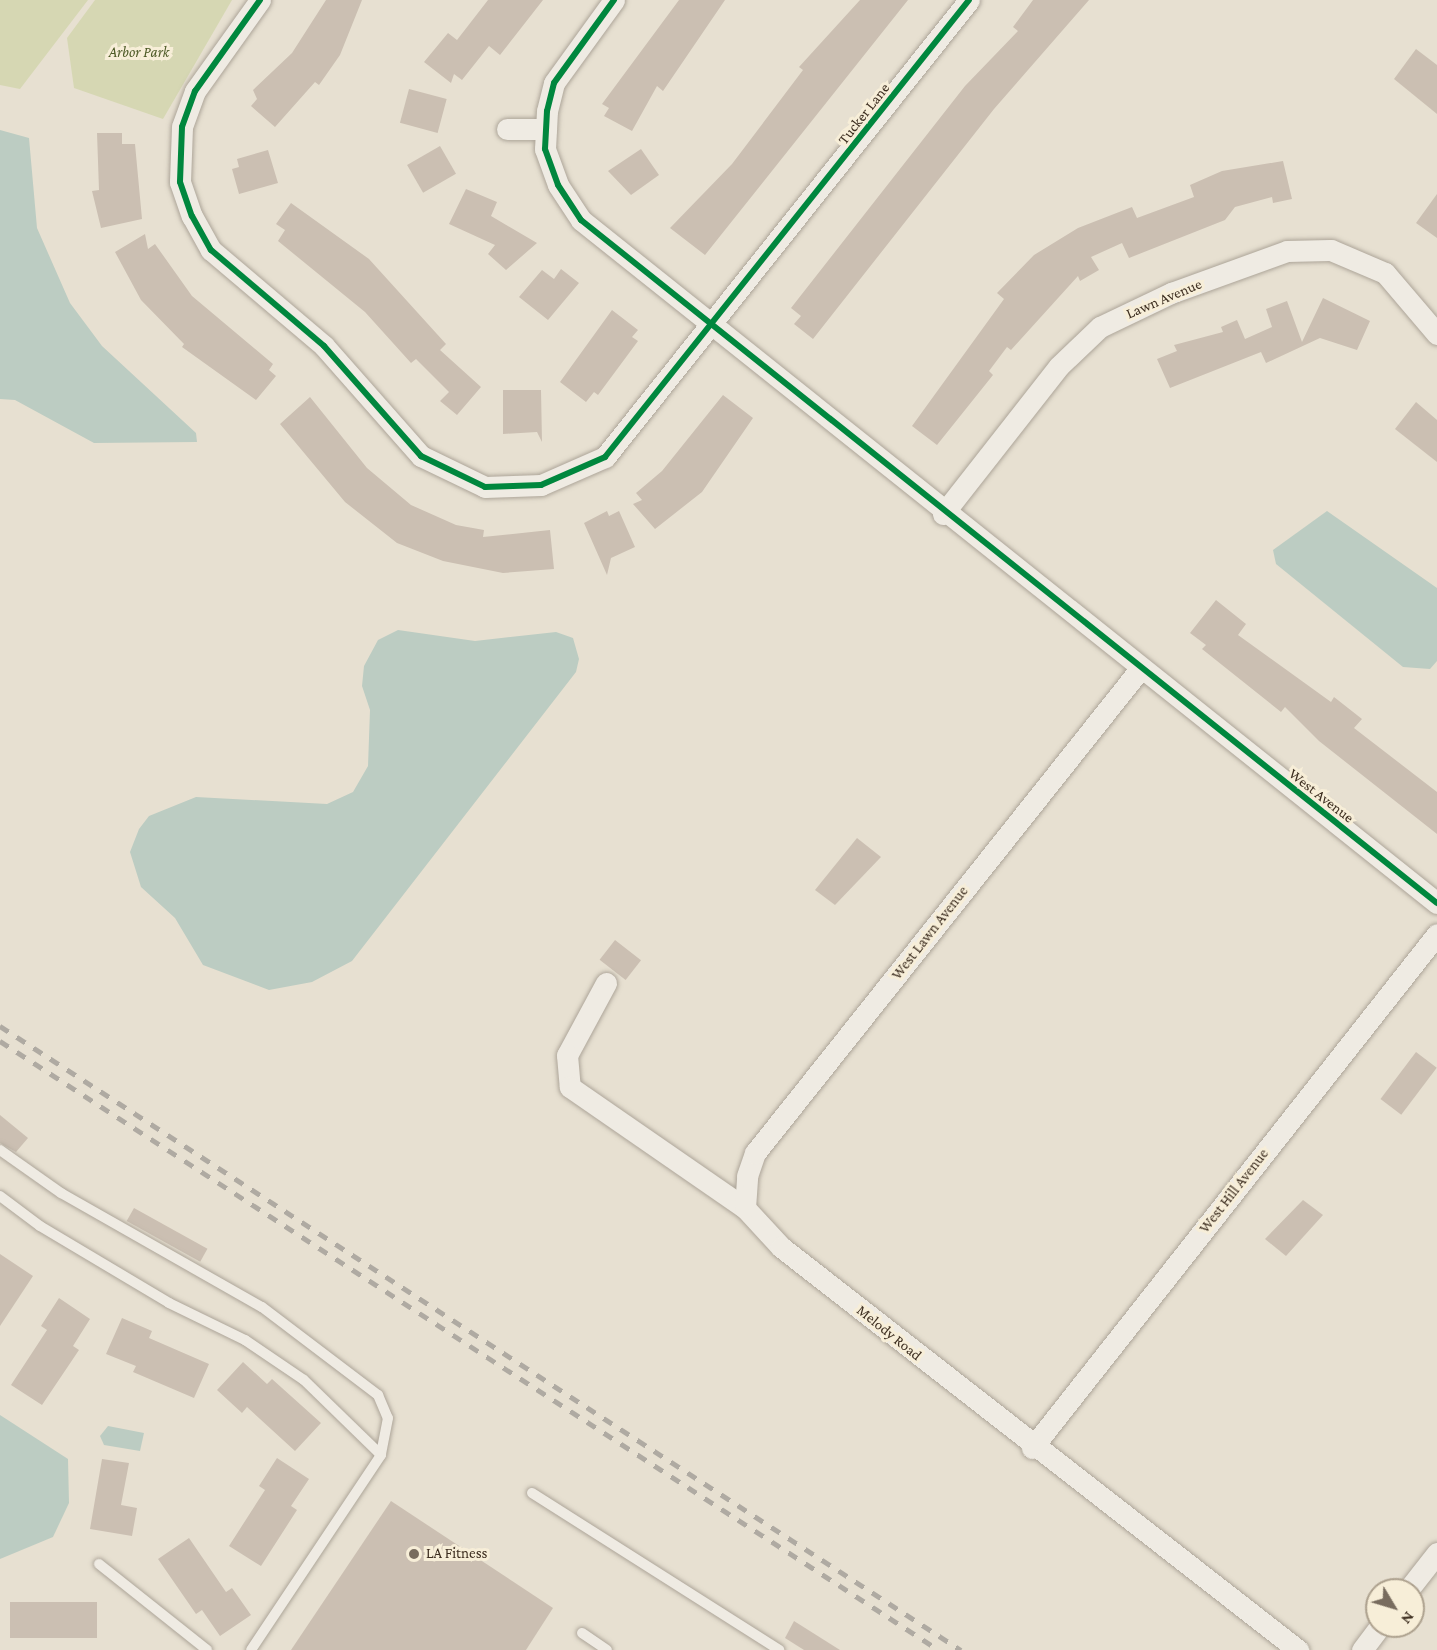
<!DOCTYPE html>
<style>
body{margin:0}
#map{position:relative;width:1437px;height:1650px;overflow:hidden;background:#e7e0d1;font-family:"Crimson Pro",serif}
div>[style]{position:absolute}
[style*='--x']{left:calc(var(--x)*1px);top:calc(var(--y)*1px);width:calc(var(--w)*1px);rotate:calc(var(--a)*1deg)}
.green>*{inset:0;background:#d6d7b3}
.water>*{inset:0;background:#bcccc2}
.building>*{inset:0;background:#cbbfb2;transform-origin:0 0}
.roads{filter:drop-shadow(0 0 2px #ada599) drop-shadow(0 0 2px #ada599)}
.lane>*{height:10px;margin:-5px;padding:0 5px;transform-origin:5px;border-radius:5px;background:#efebe3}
.street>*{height:21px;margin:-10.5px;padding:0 10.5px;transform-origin:10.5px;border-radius:10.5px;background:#efebe3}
.rail>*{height:4.5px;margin-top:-2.25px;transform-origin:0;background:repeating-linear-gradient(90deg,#afaaa2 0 10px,transparent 0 20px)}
.cycleway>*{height:6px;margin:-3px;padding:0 3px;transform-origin:3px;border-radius:3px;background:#00873e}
.dots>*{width:16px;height:16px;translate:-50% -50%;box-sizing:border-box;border:3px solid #f7eed8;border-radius:50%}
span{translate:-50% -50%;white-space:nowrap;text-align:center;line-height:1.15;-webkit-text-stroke:6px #f7eed8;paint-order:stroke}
.park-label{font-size:15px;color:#4d5a26;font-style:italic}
.street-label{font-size:15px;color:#3d2e20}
.poi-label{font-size:15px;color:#3d2e20}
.left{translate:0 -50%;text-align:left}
.north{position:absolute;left:1365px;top:1578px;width:60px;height:60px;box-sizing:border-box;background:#f7eed8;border:2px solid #ada18e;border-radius:50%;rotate:128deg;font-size:16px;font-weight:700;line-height:24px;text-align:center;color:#3d2e20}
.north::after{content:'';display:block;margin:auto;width:21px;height:27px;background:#786c5e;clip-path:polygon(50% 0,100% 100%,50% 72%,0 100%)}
</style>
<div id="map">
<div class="green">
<i style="clip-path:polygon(0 0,88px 0,20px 89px,0 85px)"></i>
<i style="clip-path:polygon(95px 0,232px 0,163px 119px,74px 88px,67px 38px)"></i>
</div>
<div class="water">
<i style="clip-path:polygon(0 130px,29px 138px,37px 228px,70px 303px,102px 346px,196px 433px,197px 442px,94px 443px,15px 400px,0 399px)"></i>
<i style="clip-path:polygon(1327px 511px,1437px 588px,1437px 661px,1430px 669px,1403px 667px,1276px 564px,1273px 550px)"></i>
<i style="clip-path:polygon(398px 630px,475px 641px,556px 632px,573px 638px,579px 659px,576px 672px,352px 961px,312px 982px,269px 990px,203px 965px,175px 918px,141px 887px,130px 852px,139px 829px,149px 816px,196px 797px,327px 804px,353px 792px,368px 766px,370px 710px,362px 686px,364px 666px,378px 640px)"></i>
<i style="clip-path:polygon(0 1415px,68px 1459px,69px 1503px,53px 1537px,0 1559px)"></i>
<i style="clip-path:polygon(108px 1426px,144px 1433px,140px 1451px,104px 1445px,100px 1436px)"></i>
</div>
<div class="building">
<i style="clip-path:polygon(326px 0,362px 0,340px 55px,319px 85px,315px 82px,275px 127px,251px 106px,257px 99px,253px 90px,292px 53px)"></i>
<i style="clip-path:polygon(488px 0,543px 0,500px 55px,489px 46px,462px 80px,454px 74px,451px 83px,424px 62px,448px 33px,457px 40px)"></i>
<i style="clip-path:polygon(679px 0,725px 0,663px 91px,657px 86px,632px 131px,604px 116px,609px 108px,602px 104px)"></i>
<i style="clip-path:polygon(860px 0,908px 0,705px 255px,670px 228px,732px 164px,803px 70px,799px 67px)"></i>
<i style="clip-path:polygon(1033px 0,1089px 0,994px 109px,813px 339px,794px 324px,801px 316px,791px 308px,965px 86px,1018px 31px,1013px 27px)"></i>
<i style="clip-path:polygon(1416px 49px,1437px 65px,1437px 114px,1394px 79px)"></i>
<i style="left:409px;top:89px;width:39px;height:35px;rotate:15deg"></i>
<i style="clip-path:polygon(97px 133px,122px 133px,122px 144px,135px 144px,142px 219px,101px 228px,92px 191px,99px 190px)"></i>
<i style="left:440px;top:146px;width:32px;height:38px;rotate:60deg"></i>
<i style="clip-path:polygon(641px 149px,659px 175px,631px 195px,608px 171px)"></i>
<i style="clip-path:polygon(268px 150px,278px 183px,239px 194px,232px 169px,239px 167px,237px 159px)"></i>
<i style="clip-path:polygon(1283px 161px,1292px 199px,1273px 203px,1272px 197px,1235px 207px,1225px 220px,1129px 258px,1122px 243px,1091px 257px,1099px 270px,1080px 281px,1078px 276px,1011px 350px,1007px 347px,989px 371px,993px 375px,937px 445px,912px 426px,1004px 299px,997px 293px,1034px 255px,1078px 228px,1132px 207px,1137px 218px,1194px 197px,1190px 185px,1222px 171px)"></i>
<i style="clip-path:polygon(466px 189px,497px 202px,491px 216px,537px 243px,506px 270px,488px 254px,495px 245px,449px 224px)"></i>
<i style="clip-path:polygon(1437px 194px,1437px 238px,1416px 223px)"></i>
<i style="clip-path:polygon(291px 203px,369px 259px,446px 344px,440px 350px,481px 387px,457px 415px,440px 401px,449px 392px,416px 359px,411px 363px,365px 312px,278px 241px,285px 230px,276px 224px)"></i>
<i style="clip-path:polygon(145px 234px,148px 249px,155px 244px,192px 296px,273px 364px,269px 370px,276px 376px,256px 400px,182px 347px,184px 344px,141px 300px,115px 252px)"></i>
<i style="clip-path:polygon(561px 269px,579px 283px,548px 320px,519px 297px,542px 270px,554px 279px)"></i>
<i style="clip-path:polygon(1323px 298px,1370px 321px,1357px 350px,1320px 338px,1266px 363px,1261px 352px,1170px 388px,1157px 359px,1177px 351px,1174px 345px,1223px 332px,1221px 327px,1237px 320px,1245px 339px,1272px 327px,1266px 309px,1287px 301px,1302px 342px)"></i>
<i style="clip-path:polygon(612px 310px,638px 330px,632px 337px,638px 341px,598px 395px,594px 392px,586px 402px,560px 382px)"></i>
<i style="clip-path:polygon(503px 390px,541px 390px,542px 442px,537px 432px,503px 434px)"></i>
<i style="clip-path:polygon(723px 395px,753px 418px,702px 492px,655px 529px,633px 504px,642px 500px,636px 493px,662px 471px)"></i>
<i style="clip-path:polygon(310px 397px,367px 468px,411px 505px,456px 525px,484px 530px,483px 537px,550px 530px,554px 569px,503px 573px,443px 561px,397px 543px,345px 502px,280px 424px)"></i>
<i style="clip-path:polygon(1416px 402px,1437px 420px,1437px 462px,1395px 429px)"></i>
<i style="clip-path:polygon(607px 511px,609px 516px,619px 511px,635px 547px,611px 558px,607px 575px,584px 523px)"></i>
<i style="clip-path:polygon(1216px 600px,1246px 624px,1238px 635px,1331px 702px,1334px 697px,1362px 719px,1354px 728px,1437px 792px,1437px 834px,1319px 741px,1285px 707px,1281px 712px,1202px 649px,1206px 645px,1190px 633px)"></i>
<i style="clip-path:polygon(857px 838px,881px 857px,835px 905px,815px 890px)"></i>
<i style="left:615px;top:940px;width:33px;height:25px;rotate:38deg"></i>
<i style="left:1416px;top:1052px;width:26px;height:59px;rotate:37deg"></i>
<i style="clip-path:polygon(0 1115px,28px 1138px,16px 1152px,0 1143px)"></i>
<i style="clip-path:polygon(1303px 1200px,1323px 1215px,1286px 1256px,1265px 1239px)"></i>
<i style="left:134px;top:1208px;width:84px;height:15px;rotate:29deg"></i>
<i style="clip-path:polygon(0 1254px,33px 1276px,0 1326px)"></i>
<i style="clip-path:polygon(59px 1298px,90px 1319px,73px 1346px,79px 1350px,42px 1405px,11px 1385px,47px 1330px,41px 1326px)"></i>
<i style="clip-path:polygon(122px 1318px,152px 1331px,149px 1338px,209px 1364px,194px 1398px,133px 1372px,136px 1366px,106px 1354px)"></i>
<i style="clip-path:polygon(243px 1362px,267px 1384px,272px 1379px,321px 1423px,295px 1451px,247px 1407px,242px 1413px,217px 1390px)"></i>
<i style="clip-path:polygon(277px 1458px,309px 1479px,291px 1506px,297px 1510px,261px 1566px,229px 1546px,265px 1490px,259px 1486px)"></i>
<i style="clip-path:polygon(102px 1459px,129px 1463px,121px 1505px,137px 1508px,132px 1536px,90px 1529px)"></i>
<i style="clip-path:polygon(391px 1501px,553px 1608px,526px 1650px,291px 1650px)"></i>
<i style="clip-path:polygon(189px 1538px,226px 1592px,232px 1588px,251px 1615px,220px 1636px,202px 1610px,196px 1614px,158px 1559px)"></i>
<i style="left:10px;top:1602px;width:87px;height:36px"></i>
<i style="clip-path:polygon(794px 1621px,840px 1650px,804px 1650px,785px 1638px)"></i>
</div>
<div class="roads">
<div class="lane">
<i style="--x:0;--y:1150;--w:75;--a:35.2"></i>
<i style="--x:61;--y:1193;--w:231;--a:29.6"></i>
<i style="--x:262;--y:1307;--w:146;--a:37.2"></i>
<i style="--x:378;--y:1395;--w:25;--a:67"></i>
<i style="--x:388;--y:1418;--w:38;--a:101"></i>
<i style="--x:381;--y:1455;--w:234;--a:123.7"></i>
<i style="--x:0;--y:1196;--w:50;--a:36.9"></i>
<i style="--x:40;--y:1226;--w:150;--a:30.8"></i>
<i style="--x:169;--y:1303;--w:85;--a:26"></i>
<i style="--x:245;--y:1340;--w:71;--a:34.1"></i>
<i style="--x:304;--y:1380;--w:107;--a:44.2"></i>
<i style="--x:532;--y:1493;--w:293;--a:32.4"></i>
<i style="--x:99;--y:1564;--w:138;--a:38.5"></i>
<i style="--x:582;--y:1633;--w:30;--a:34"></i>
</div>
<div class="street">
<i style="--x:260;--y:0;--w:112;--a:125.5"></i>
<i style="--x:195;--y:91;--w:38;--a:110"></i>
<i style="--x:182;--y:127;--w:55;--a:92.1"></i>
<i style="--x:180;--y:182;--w:36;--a:71"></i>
<i style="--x:192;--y:216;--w:39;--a:61"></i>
<i style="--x:211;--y:250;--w:148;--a:40.3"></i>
<i style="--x:324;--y:346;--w:147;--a:48.6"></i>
<i style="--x:421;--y:456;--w:71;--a:25.8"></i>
<i style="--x:485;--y:487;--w:56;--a:-2"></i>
<i style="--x:541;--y:485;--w:70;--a:-23.6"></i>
<i style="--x:605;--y:457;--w:584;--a:-51.46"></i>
<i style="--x:614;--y:0;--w:102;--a:125.9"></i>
<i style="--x:554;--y:83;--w:29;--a:104"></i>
<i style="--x:547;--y:111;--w:38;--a:93"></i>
<i style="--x:545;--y:149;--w:38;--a:70"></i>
<i style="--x:558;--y:185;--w:42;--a:56.7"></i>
<i style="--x:581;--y:220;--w:1095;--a:38.59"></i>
<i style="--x:507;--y:129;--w:39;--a:0"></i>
<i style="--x:943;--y:514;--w:188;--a:-51.9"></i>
<i style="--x:1059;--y:366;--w:57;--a:-43.6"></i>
<i style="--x:1100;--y:327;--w:79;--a:-25.6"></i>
<i style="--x:1171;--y:293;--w:123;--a:-19.9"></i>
<i style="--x:1287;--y:251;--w:44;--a:-1.3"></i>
<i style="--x:1331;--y:250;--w:59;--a:23.1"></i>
<i style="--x:1385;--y:273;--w:80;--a:49.6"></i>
<i style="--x:606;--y:983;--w:82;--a:118.4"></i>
<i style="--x:567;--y:1055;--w:32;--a:85"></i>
<i style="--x:570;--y:1087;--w:213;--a:34.7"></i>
<i style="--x:745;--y:1208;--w:53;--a:47.3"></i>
<i style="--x:781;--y:1247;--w:656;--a:37.94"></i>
<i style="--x:745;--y:1208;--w:32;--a:-86"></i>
<i style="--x:747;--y:1176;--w:24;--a:-71"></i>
<i style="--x:755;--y:1153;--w:618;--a:-51.5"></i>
<i style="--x:1032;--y:1448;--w:654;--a:-51.76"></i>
<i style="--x:1408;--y:1590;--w:47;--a:-51.9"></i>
<i style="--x:1362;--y:1650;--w:30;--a:-53"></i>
</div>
</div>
<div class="rail">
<i style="--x:0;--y:1026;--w:1146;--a:33"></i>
<i style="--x:0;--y:1041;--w:1119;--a:32.97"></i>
</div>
<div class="cycleway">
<i style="--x:260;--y:0;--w:112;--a:125.5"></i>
<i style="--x:195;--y:91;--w:38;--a:110"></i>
<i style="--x:182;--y:127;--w:55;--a:92.1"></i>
<i style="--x:180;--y:182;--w:36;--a:71"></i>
<i style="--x:192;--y:216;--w:39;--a:61"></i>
<i style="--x:211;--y:250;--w:148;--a:40.3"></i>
<i style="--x:324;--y:346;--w:147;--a:48.6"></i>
<i style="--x:421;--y:456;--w:71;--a:25.8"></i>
<i style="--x:485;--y:487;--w:56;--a:-2"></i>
<i style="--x:541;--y:485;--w:70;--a:-23.6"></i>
<i style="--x:605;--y:457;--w:584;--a:-51.46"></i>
<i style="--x:614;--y:0;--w:102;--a:125.9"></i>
<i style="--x:554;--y:83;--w:29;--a:104"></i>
<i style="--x:547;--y:111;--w:38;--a:93"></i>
<i style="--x:545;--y:149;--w:38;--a:70"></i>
<i style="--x:558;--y:185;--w:42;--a:56.7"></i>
<i style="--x:581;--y:220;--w:1095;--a:38.59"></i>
</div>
<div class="dots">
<i style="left:414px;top:1554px;background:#786c5e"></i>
</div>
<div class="park-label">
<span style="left:139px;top:53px">Arbor Park</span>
</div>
<div class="street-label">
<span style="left:864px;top:114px;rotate:-52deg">Tucker Lane</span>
<span style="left:1164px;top:299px;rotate:-23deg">Lawn Avenue</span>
<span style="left:1321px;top:796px;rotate:38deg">West Avenue</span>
<span style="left:930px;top:933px;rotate:-52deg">West Lawn Avenue</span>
<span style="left:1234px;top:1191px;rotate:-52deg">West Hill Avenue</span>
<span style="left:889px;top:1333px;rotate:39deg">Melody Road</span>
</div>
<div class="poi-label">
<span class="left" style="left:426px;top:1554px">LA Fitness</span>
</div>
<div class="north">N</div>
</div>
